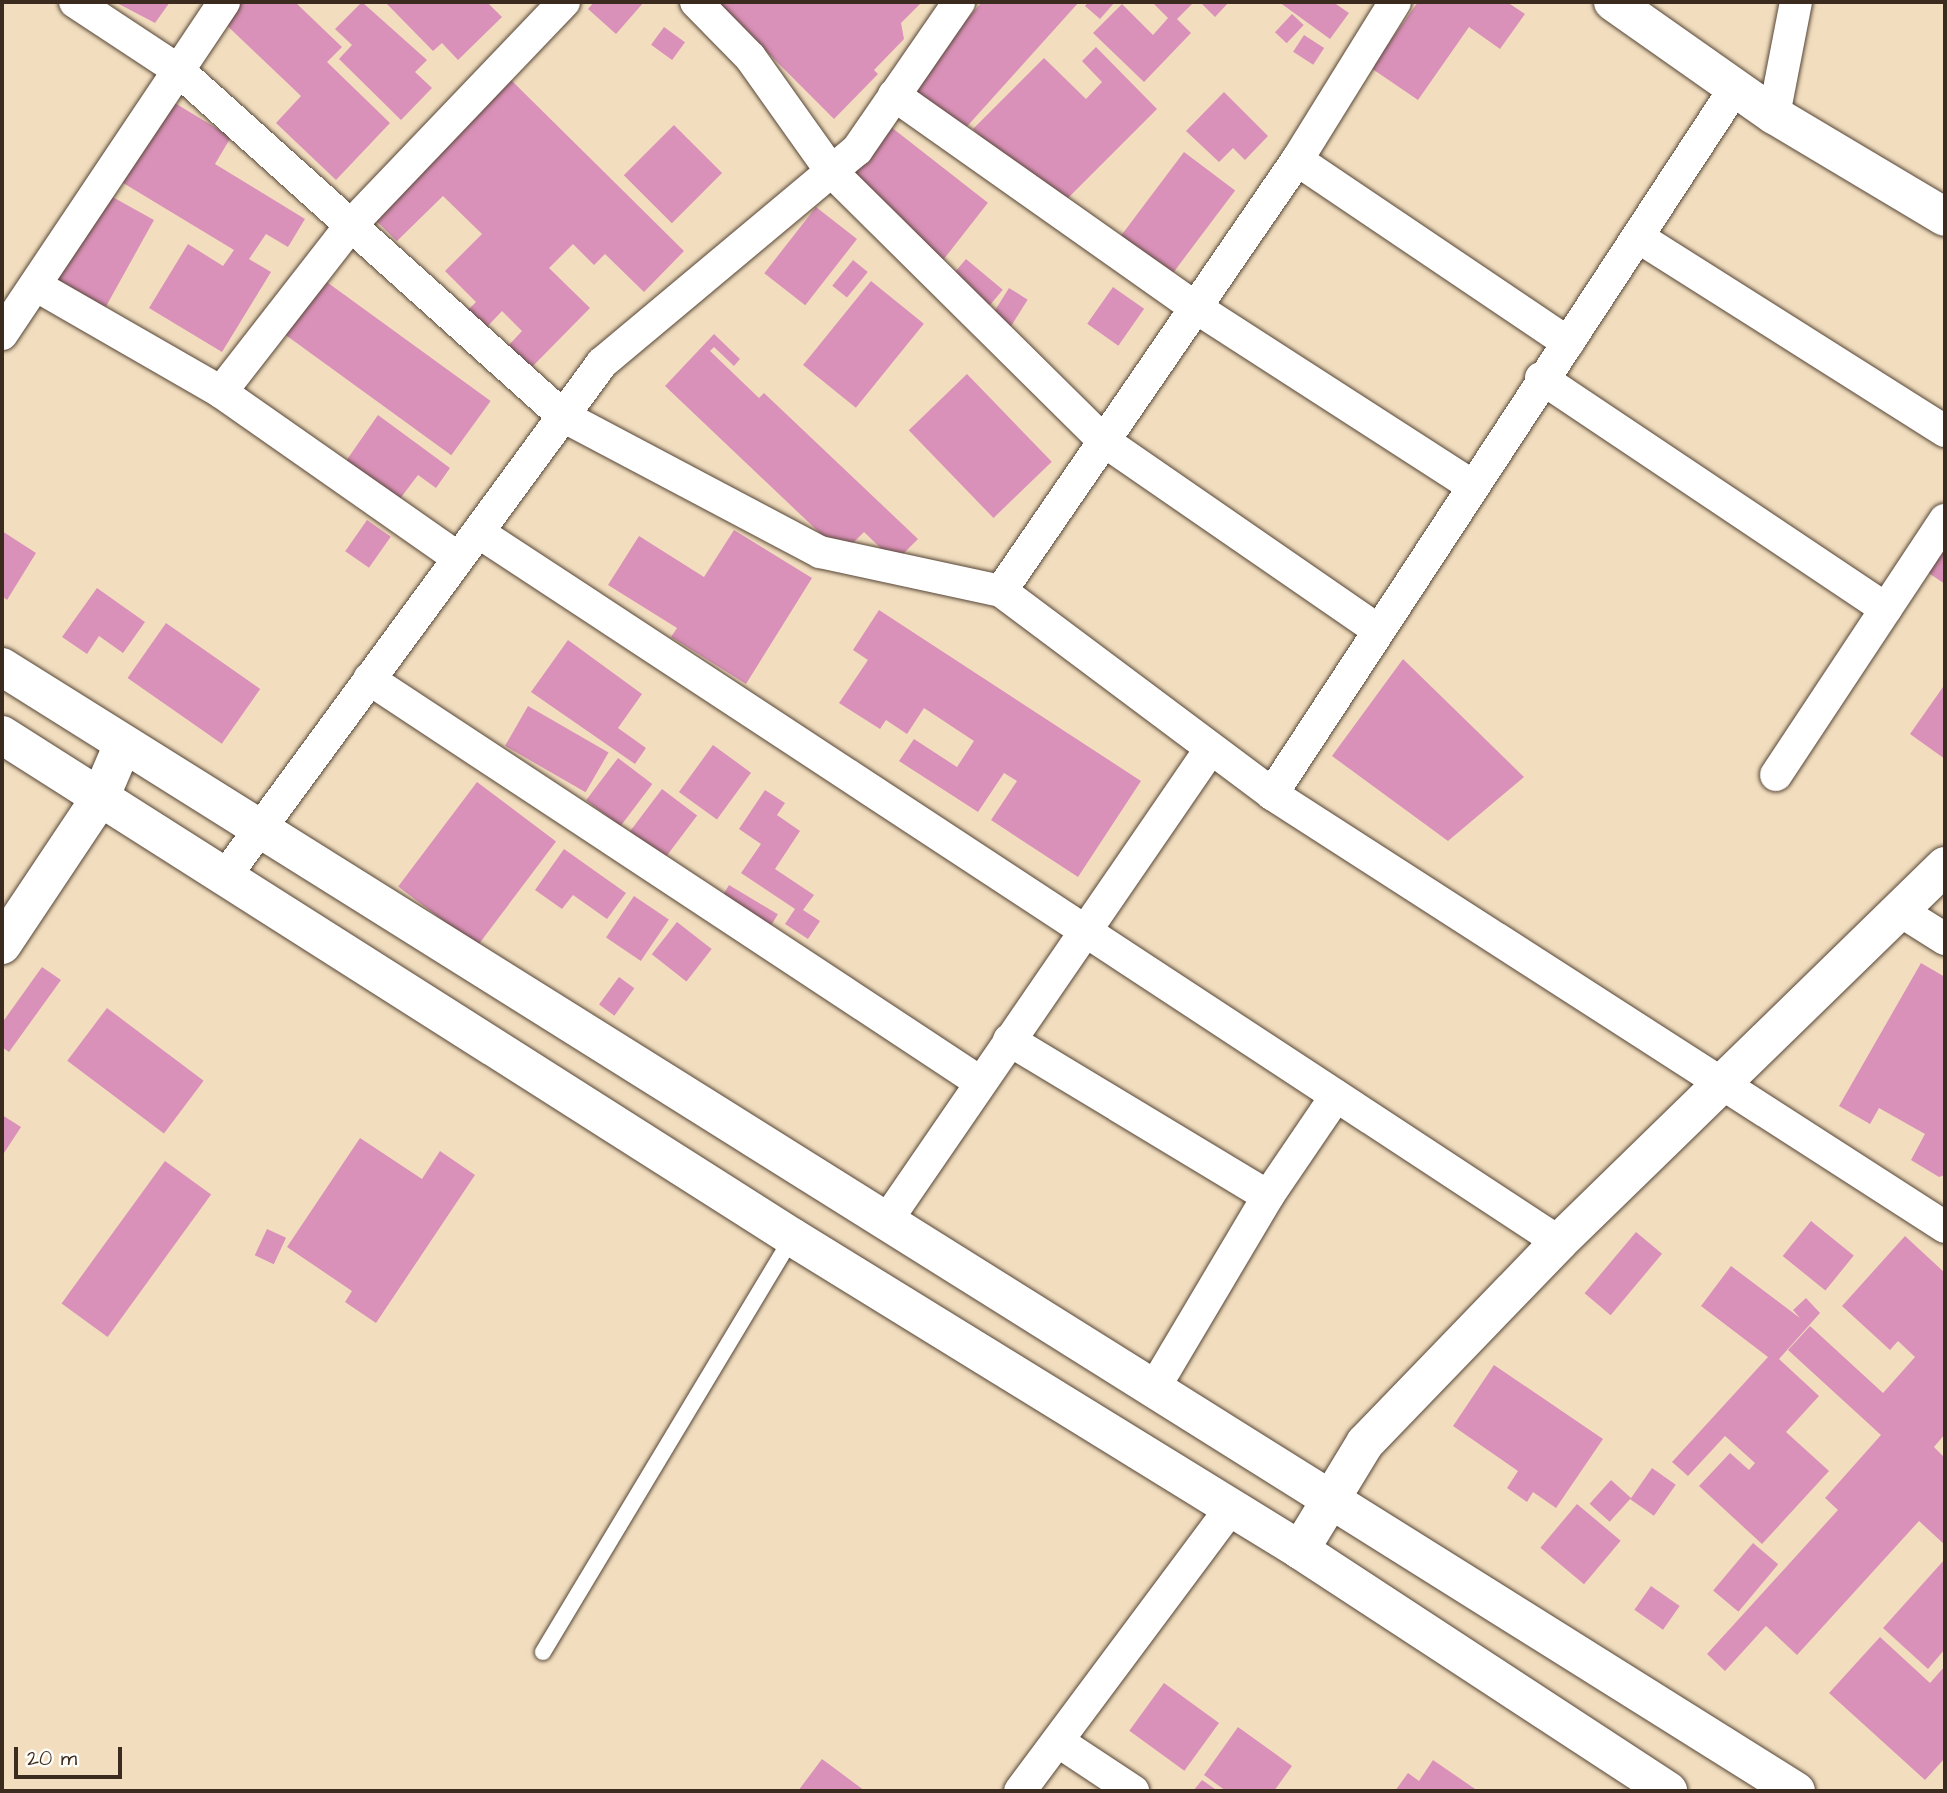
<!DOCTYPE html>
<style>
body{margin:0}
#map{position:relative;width:1947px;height:1793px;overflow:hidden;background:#f2debf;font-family:"Architects Daughter",sans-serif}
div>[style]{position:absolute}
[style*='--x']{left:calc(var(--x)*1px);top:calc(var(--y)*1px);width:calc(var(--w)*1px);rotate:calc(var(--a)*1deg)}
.building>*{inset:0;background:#da91b9;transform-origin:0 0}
.roads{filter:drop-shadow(0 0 2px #564536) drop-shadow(0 0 2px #564536)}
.lane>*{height:16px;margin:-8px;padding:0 8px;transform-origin:8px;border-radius:8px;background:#fff}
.street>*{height:32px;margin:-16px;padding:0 16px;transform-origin:16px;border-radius:16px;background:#fff}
.secondary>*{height:38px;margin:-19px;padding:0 19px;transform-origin:19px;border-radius:19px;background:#fff}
span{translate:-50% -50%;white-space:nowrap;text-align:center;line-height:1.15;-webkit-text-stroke:6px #fdfcf7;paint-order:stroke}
.frame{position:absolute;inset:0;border:4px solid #3b2a1e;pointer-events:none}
.scale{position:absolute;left:14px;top:1747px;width:108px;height:32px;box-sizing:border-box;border:4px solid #3b2a1e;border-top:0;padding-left:9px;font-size:21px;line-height:24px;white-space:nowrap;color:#3b2a1e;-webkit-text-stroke:5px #fdfcf7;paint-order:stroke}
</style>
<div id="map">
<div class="building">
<i style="clip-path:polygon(115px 2px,170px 2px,155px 23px)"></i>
<i style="clip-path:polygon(231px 2px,295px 2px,342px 47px,327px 62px,390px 123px,336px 180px,276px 123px,301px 96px,217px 16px)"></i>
<i style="clip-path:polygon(362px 2px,427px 60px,415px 72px,432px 88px,401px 120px,339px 59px,352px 45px,335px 29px)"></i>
<i style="clip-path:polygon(385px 2px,487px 2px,502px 17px,458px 60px,442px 43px,433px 51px)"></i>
<i style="clip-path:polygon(594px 2px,644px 2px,616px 34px,588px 9px)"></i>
<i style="clip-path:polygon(922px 2px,901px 23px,904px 39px,874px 70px,878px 74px,834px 119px,718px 3px)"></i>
<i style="clip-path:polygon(982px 2px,1079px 2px,953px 142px,900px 95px)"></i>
<i style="clip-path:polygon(1088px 2px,1115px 2px,1100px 19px,1085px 6px)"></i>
<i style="clip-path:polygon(1152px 2px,1194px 2px,1177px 19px,1191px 33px,1144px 82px,1093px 33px,1122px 4px,1153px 35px,1168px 18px)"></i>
<i style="clip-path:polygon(1200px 2px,1229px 2px,1215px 17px)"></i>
<i style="clip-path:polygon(1279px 2px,1333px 2px,1349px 13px,1330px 39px)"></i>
<i style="clip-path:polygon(1418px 2px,1507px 2px,1525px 14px,1500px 49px,1469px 27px,1418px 100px,1371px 68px)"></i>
<i style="left:1292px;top:14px;width:16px;height:25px;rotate:43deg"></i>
<i style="left:664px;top:27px;width:26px;height:22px;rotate:36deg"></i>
<i style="left:1304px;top:35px;width:24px;height:20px;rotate:33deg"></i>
<i style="clip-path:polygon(1096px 47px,1157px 109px,1055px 211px,973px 129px,1044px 58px,1086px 99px,1102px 82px,1082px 61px)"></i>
<i style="clip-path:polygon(503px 72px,684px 251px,644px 292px,605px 254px,594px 265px,573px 244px,549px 268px,590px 308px,530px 369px,507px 347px,522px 331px,502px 311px,486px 328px,468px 310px,476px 302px,445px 271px,482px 234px,443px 196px,397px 241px,366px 211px)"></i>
<i style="clip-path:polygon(150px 88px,231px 137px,215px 164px,305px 219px,288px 247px,266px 234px,249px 259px,271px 272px,222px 352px,149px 308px,188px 244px,223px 266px,234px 250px,100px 169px)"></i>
<i style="clip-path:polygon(1224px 92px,1268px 136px,1245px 160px,1233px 148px,1219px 162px,1186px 131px)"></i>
<i style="left:674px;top:125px;width:68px;height:71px;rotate:45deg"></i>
<i style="left:891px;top:127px;width:123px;height:74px;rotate:38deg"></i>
<i style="left:1184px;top:152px;width:64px;height:106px;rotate:37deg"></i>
<i style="left:91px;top:185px;width:72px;height:101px;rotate:29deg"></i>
<i style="left:816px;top:207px;width:52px;height:84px;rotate:38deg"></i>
<i style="left:966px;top:259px;width:48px;height:35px;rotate:40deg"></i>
<i style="left:853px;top:260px;width:19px;height:33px;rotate:39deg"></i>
<i style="left:324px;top:280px;width:206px;height:67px;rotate:36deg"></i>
<i style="left:871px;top:281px;width:68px;height:108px;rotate:39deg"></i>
<i style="left:1113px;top:287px;width:38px;height:45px;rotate:35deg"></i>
<i style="left:1009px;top:288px;width:22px;height:43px;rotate:32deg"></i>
<i style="clip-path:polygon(714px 334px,740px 359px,734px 366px,714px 347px,710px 351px,759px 398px,764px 393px,918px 539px,895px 562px,864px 532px,842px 554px,665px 386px)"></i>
<i style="left:967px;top:374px;width:122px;height:81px;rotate:46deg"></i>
<i style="clip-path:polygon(378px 415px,450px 468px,436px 488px,418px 475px,399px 500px,346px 461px)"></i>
<i style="left:367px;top:520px;width:29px;height:38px;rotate:35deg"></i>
<i style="clip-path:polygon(734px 530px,812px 578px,746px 684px,671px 637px,677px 628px,608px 585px,639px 536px,704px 577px)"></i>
<i style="clip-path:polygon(2px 531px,36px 553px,7px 600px,2px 596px)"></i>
<i style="clip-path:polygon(1945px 543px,1945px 584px,1927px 572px)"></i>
<i style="clip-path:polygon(97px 588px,145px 622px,123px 653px,99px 636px,87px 654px,62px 637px)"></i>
<i style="clip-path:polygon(879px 610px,1141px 781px,1078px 877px,991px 820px,1017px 781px,1004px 773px,978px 812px,899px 761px,914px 739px,957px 767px,974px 741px,924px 708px,907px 734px,886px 720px,880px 729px,839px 703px,868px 660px,853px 650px)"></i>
<i style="left:166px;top:623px;width:115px;height:67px;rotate:35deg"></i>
<i style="clip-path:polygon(568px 640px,642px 694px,618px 728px,646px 748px,635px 764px,531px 692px)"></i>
<i style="clip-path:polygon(1403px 659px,1524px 777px,1448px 841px,1332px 756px)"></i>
<i style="clip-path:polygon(1943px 687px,1945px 688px,1945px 759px,1910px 734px)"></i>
<i style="left:528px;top:706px;width:93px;height:46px;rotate:30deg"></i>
<i style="left:713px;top:745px;width:47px;height:58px;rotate:36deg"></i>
<i style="left:618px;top:758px;width:43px;height:53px;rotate:37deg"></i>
<i style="left:477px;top:782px;width:99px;height:131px;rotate:37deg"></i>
<i style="left:662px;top:789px;width:44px;height:53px;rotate:37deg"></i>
<i style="clip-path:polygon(765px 790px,785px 803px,777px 815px,800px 831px,775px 869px,814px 895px,803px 910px,820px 921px,808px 939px,785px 924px,795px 909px,741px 873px,761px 844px,739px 829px)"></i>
<i style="clip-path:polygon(564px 849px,626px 893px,607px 919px,573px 895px,562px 909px,535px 890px)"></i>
<i style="left:729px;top:885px;width:57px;height:21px;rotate:31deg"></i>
<i style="left:634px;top:896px;width:42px;height:50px;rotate:34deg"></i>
<i style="left:677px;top:922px;width:44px;height:41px;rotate:38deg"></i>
<i style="clip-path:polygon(1921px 963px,1945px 977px,1945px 1175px,1939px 1177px,1911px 1160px,1925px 1134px,1879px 1108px,1870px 1124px,1839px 1106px)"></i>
<i style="clip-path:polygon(42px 967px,61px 980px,9px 1052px,2px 1047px,2px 1023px)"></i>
<i style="left:619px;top:977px;width:19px;height:34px;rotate:36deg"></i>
<i style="left:107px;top:1008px;width:121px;height:66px;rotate:37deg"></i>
<i style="clip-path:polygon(2px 1115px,21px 1127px,2px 1156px)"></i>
<i style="clip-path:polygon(360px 1138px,422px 1179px,440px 1151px,475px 1175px,376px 1323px,345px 1302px,352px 1291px,287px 1247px)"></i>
<i style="left:165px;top:1161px;width:57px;height:176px;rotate:36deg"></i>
<i style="left:1811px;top:1221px;width:55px;height:45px;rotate:39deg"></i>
<i style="left:267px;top:1229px;width:21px;height:29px;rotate:25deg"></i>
<i style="left:1636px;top:1232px;width:34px;height:80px;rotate:40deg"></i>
<i style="clip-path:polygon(1905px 1236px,1945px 1273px,1945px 1434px,1934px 1447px,1945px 1458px,1945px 1545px,1919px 1521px,1797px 1655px,1766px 1626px,1725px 1671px,1707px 1654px,1838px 1510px,1825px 1498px,1881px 1435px,1788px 1350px,1810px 1326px,1883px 1393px,1915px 1357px,1898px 1341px,1890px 1350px,1842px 1306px)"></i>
<i style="clip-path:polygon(1731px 1266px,1800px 1318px,1793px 1310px,1806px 1298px,1820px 1313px,1779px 1359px,1819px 1396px,1786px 1432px,1829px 1471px,1762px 1544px,1699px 1486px,1730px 1453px,1749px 1470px,1755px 1463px,1725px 1436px,1688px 1476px,1672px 1462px,1768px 1357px,1701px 1306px)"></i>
<i style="clip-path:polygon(1494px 1365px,1603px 1439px,1556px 1508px,1533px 1492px,1527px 1502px,1507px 1488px,1518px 1471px,1453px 1426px)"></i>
<i style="left:1652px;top:1468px;width:29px;height:38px;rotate:35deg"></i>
<i style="left:1611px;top:1480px;width:27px;height:32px;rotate:42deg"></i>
<i style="left:1577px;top:1504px;width:57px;height:57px;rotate:40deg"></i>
<i style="left:1753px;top:1543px;width:33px;height:62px;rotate:40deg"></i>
<i style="clip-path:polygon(1945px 1559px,1945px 1649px,1928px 1669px,1883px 1628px)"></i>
<i style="left:1651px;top:1586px;width:35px;height:29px;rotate:35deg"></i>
<i style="clip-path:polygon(1880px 1637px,1930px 1683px,1945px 1666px,1945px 1758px,1925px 1780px,1829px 1693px)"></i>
<i style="left:1164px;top:1683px;width:68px;height:59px;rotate:36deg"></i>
<i style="clip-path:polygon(1238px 1727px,1292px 1766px,1274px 1791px,1226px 1791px,1204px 1775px)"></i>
<i style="clip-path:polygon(822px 1759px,865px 1791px,798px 1791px)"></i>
<i style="clip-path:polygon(1433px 1760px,1478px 1791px,1395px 1791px,1408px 1773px,1419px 1781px)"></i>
<i style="clip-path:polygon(1202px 1780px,1218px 1791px,1193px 1791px)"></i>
</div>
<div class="roads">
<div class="lane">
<i style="--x:543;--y:1652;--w:484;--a:-59"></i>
</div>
<div class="street">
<i style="--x:75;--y:2;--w:123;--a:33.4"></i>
<i style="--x:178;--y:70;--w:518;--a:41.95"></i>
<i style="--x:563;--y:416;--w:291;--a:27.9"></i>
<i style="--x:820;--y:552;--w:185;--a:12.2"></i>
<i style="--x:1001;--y:591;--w:339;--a:36.8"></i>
<i style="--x:1272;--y:794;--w:800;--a:32.76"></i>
<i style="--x:696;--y:2;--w:77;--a:45.5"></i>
<i style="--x:750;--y:57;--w:140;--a:54.6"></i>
<i style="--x:831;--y:171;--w:384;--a:44.7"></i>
<i style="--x:1104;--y:441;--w:333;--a:34.6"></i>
<i style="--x:894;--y:95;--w:368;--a:35.2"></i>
<i style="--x:1195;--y:307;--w:328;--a:32.8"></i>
<i style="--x:1774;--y:115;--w:115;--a:-79"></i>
<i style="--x:1297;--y:160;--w:327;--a:34"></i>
<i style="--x:1638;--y:237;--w:363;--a:32.3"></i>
<i style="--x:35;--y:285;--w:215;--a:29.9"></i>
<i style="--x:221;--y:392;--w:289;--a:35"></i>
<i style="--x:2;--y:334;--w:399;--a:-56.2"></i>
<i style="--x:1541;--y:378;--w:415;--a:33.8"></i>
<i style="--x:221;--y:392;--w:210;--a:-52.1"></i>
<i style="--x:350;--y:226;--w:310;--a:-46.3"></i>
<i style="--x:478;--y:532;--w:1293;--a:33.3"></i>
<i style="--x:1001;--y:591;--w:523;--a:-55.52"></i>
<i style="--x:1297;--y:160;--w:186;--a:-58.2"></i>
<i style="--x:369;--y:679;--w:732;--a:33.41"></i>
<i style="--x:1776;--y:775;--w:306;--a:-56.5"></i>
<i style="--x:1272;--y:794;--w:844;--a:-56.74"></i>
<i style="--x:224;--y:878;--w:639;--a:-53.72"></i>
<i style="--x:602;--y:363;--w:332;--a:-39.9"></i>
<i style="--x:857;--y:150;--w:180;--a:-55.4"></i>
<i style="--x:1902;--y:912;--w:51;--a:32.1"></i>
<i style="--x:1009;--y:1040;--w:302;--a:31.1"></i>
<i style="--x:885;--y:1223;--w:573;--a:-55.53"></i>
<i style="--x:1153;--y:1390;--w:226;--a:-59.3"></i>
<i style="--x:1268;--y:1196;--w:121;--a:-55.8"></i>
<i style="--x:1059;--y:1742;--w:89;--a:33.5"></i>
<i style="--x:1020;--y:1791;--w:352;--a:-53.3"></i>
</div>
<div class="secondary">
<i style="--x:1613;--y:2;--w:197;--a:35.1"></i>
<i style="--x:1774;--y:115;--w:199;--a:30.8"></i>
<i style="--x:2;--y:667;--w:2117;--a:32.07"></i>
<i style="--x:2;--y:735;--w:936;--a:32.43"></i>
<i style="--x:792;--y:1237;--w:597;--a:31.64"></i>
<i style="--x:1300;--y:1550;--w:440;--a:33.2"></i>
<i style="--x:2;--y:945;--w:177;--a:-56.3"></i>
<i style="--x:100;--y:798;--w:59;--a:-66.9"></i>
<i style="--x:1300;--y:1550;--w:125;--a:-58.7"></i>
<i style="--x:1365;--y:1443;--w:279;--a:-46"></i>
<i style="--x:1559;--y:1242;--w:539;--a:-44.25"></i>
</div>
</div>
<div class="frame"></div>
<div class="scale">20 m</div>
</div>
